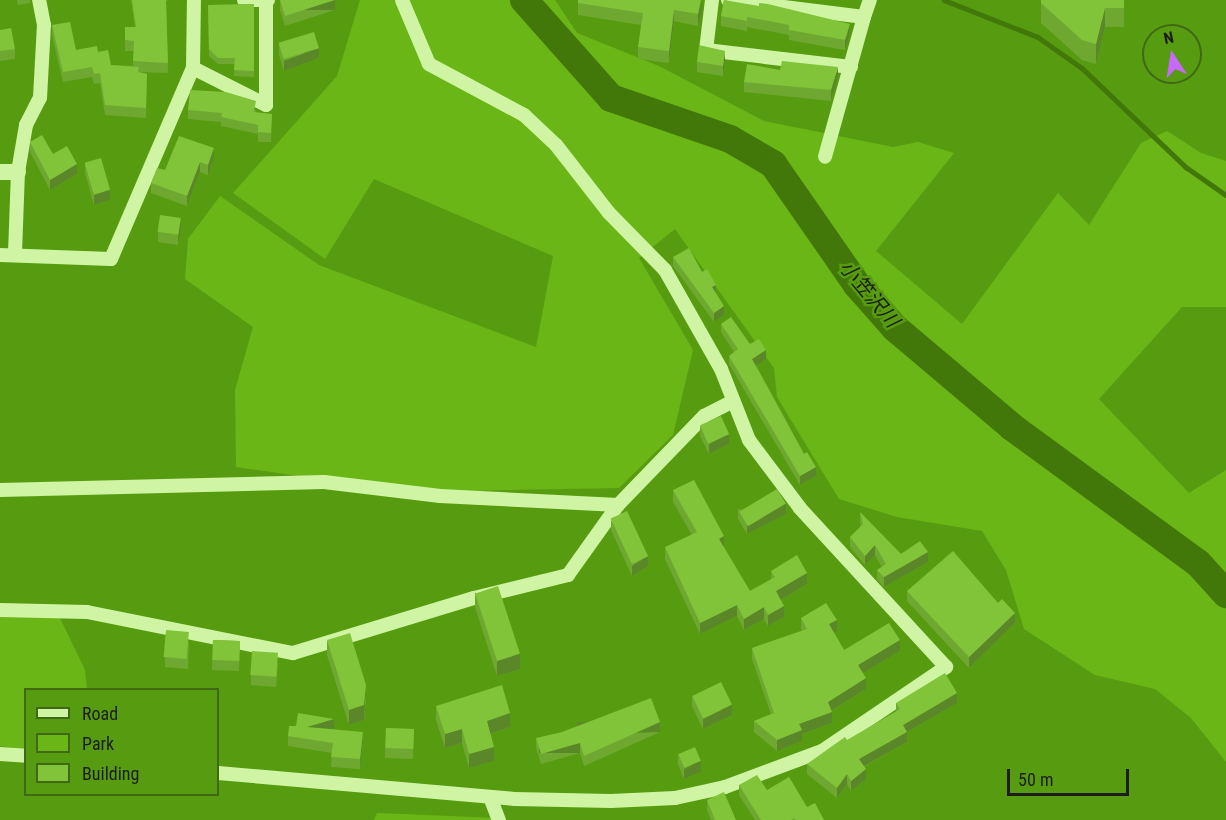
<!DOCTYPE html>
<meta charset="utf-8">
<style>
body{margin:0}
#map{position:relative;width:1226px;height:820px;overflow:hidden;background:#579c10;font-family:"Roboto Condensed","Noto Sans JP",sans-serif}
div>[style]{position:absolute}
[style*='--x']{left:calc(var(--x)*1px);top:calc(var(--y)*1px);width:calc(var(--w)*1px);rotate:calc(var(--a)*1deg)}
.green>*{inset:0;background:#6bb617}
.stream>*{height:4.5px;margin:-2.25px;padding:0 2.25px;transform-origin:2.25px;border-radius:2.25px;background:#417809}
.river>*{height:28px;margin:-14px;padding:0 14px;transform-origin:14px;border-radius:14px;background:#417809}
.minor>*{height:14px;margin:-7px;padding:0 7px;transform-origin:7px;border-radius:7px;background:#cff5a4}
.tertiary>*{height:16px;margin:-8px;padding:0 8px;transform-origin:8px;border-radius:8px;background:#cff5a4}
.wall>*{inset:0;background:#6fa831;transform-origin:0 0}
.shaded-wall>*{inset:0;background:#5a8828;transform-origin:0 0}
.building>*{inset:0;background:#81c339;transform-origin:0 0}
span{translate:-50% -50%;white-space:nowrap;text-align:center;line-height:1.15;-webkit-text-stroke:5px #579c10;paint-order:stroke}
.water-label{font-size:20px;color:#1b1d19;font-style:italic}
.legend{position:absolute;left:24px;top:688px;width:195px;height:108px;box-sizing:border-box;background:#579c10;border:2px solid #406915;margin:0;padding:8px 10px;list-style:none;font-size:18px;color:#1d1d1d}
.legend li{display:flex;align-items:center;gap:12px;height:30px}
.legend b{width:30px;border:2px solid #406915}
.north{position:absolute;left:1142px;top:24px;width:60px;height:60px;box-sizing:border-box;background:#579c10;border:2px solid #406915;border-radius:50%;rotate:348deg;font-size:16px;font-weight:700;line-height:24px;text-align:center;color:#1d1d1d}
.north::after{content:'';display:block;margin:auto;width:21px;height:27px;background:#c868ff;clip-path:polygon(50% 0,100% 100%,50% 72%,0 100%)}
.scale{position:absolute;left:1007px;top:769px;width:122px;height:27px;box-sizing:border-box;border:3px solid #1d1d1d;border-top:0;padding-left:8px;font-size:18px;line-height:21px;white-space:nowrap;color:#1d1d1d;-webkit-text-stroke:4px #579c10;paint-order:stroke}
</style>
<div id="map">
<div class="green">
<i style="clip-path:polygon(360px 0,555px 0,577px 33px,659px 66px,764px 121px,893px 147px,918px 142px,954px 153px,876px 251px,962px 324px,1058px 193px,1089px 225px,1141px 143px,1167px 131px,1201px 153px,1226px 161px,1226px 307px,1182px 307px,1099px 399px,1189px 493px,1226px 470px,1226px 762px,1191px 718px,1155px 689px,1095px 675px,1024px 629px,1006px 570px,982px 531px,897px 517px,839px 499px,777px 397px,774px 368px,675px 229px,639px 258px,693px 350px,673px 435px,619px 488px,408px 492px,236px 467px,235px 390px,253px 327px,185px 279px,188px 239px,220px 196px,319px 265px,536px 347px,553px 256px,374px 179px,325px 259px,233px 193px,337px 76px)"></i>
<i style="clip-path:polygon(0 616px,60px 618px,85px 670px,87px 689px,26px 690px,25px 750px,0 746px)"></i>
<i style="clip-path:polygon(377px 813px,498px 818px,499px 820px,374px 820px)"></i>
</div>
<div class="stream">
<i style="--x:944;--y:0;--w:101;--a:21.5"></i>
<i style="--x:1038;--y:37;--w:54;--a:35.2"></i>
<i style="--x:1082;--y:68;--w:144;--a:43.6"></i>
<i style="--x:1186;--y:167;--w:49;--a:35"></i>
</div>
<div class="river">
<i style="--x:524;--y:0;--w:131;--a:48.4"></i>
<i style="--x:611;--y:98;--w:126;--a:19"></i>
<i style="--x:730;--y:139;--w:50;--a:30.2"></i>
<i style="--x:773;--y:164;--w:147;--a:55.2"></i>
<i style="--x:857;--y:285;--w:57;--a:48.5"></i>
<i style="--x:895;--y:328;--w:153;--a:40.2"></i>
<i style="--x:1012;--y:427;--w:230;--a:36.2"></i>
<i style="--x:1198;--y:563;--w:42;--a:47.9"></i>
</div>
<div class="minor">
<i style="--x:244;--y:0;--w:24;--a:0"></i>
<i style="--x:712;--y:0;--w:50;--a:96.8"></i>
<i style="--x:706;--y:50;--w:146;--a:6.7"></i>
<i style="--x:728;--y:0;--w:137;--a:7.1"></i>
<i style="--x:864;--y:17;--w:145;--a:105.6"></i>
<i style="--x:864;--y:17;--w:18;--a:-71"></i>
<i style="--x:193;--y:68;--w:82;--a:26.9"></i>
<i style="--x:266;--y:105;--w:104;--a:-90"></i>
<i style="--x:15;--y:253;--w:81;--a:-87.9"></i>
<i style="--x:18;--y:172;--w:48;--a:-80.3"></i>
<i style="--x:26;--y:125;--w:30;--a:-63"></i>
<i style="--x:40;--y:98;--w:73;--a:-86.9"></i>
<i style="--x:44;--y:25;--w:25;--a:-101"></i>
<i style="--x:0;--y:255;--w:111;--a:2.1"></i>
<i style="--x:111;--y:259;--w:208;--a:-66.8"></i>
<i style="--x:193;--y:68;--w:68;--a:-89.2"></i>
<i style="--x:0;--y:490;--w:324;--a:-1.4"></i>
<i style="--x:324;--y:482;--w:117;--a:6.9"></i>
<i style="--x:440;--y:496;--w:178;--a:2.9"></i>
<i style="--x:0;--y:610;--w:87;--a:1.3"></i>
<i style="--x:87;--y:612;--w:210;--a:11.3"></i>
<i style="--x:293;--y:653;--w:189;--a:-16.9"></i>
<i style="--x:474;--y:598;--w:97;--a:-13.7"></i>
<i style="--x:568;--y:575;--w:86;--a:-54.5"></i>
<i style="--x:618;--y:505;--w:124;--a:-46"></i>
<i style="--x:704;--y:416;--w:33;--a:-27"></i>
<i style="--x:0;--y:754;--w:26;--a:4"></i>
<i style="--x:218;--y:773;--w:297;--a:5"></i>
<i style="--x:514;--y:799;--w:97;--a:1.2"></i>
<i style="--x:611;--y:801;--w:64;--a:-2.7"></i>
<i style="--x:675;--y:798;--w:51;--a:-12.4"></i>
<i style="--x:725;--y:787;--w:103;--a:-20.4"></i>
<i style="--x:822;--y:751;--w:150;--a:-34.1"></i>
<i style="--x:946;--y:667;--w:216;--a:-132.6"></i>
<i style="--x:800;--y:508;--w:85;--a:-126.9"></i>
<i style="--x:749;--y:440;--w:76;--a:-111.5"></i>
<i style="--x:721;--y:369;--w:114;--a:-119.5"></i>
<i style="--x:665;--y:270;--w:80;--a:-134.5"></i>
<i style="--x:609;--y:213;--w:86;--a:-127.9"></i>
<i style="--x:556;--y:145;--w:44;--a:-136.8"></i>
<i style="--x:524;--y:115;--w:108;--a:-151.8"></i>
<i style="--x:429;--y:64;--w:69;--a:-112.9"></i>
<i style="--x:490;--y:797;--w:25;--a:69"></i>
</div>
<div class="tertiary">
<i style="--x:0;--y:172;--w:18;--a:0"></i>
</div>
<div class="wall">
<i style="clip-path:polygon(17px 0,30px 0,30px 3px,18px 5px)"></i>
<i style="clip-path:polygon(131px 0,170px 0,166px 1px,168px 73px,139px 72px,147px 74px,146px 118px,105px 115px,100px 83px,94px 84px,92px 77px,63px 82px,52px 35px,52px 25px,76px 50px,98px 52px,111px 65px,133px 66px,134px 51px,125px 51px,125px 27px,135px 27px)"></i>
<i style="clip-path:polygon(280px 0,335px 10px,285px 26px,280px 10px)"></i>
<i style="clip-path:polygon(724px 0,850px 34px,845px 50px,789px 40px,789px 35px,747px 27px,747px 31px,721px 26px,721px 16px)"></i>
<i style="clip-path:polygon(1041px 0,1124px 0,1124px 27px,1105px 27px,1096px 64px,1082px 60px,1041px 23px)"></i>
<i style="clip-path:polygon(578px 3px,702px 10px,698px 26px,674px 21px,669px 63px,638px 59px,638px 47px,641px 25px,578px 15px)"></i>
<i style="clip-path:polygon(254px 4px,254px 77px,234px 76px,235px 64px,218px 64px,209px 56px,208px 5px)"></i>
<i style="clip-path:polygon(0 30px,15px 49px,15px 59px,0 61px)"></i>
<i style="clip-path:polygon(279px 45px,319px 58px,284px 71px,279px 55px)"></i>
<i style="clip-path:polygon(725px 61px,723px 76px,697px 72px,697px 62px)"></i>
<i style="clip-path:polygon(780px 70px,838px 77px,831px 101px,744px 92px,744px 82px)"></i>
<i style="clip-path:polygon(188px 110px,256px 110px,256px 113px,272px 114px,271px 142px,258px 142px,258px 134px,221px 126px,221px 122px,188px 119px)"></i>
<i style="clip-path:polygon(30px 142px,77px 174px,50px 190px,30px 152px)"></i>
<i style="clip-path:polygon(214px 158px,208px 175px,200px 172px,187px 206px,151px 193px,151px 183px,165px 170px)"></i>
<i style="clip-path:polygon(85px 163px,110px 200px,94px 205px,85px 173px)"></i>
<i style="clip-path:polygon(181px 229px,178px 245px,158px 242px,158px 232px)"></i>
<i style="clip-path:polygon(673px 257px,702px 272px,716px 293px,724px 315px,714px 322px,673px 266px)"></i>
<i style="clip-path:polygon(721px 324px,750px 344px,766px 359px,756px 365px,816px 476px,800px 485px,729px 364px,729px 356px,734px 352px,721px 332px)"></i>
<i style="clip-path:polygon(700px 426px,729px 444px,709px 454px,700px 436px)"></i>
<i style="clip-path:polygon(673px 490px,724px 547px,750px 591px,771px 579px,771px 571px,807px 584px,781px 600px,784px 617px,768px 626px,764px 619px,744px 630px,737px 616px,700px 634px,665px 559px,665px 547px,692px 535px,673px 502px)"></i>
<i style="clip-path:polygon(738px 509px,786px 514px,747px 534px,738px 519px)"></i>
<i style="clip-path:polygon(860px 512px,901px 554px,928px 562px,884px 587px,877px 579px,877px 570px,882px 567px,875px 555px,865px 565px,850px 547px,850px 537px,861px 526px,860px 522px)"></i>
<i style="clip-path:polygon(611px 520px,648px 566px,632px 576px,611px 530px)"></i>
<i style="clip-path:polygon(907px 591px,998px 603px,1015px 623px,969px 668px,907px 601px)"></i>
<i style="clip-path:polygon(475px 592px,520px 669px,497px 676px,475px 607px)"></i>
<i style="clip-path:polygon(801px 618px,837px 631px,834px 632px,844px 650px,900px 651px,863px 673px,866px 689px,832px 711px,832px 723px,802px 734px,802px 741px,777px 751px,754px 732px,754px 721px,771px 714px,752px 659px,752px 648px,802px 631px,801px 629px)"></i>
<i style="left:213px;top:640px;width:27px;height:30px;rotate:2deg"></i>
<i style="clip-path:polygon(327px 640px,366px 700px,364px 720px,349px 725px,327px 655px)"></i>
<i style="clip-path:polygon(189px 642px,188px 669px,165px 667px,165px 657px)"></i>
<i style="clip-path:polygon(278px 663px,276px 687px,251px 685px,251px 675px)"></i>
<i style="clip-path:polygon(692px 696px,732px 715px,703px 729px,692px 706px)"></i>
<i style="clip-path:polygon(896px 703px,957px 703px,907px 732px,907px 742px,864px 767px,866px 779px,851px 791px,847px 784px,837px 798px,807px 774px,807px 764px,896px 712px)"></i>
<i style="clip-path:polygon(436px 706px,510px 727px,491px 734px,494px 761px,469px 768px,462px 743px,445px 748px,436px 720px)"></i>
<i style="left:386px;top:728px;width:28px;height:30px;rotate:2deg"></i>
<i style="clip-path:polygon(334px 729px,363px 742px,360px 769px,331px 767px,332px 753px,288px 746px,288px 736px)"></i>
<i style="clip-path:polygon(660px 732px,584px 766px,580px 753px,541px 764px,536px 748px,536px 738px)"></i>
<i style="clip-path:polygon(678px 754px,701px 772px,684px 779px,678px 764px)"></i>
<i style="clip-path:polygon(739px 785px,767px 790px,807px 807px,824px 820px,755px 820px,739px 795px)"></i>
<i style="clip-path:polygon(707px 800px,736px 820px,711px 820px,707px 810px)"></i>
</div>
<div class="shaded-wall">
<i style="left:335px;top:0;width:10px;height:52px;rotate:90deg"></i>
<i style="clip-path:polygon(702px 0,702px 10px,698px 26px,698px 14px)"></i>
<i style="clip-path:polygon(1105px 8px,1105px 27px,1096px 64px,1096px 44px)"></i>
<i style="clip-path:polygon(674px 10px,674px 21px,669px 63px,669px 51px)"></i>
<i style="clip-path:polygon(850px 24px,850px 34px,845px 50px,845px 40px)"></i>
<i style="clip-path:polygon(319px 48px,319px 58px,284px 71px,284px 61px)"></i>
<i style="clip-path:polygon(725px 51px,725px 61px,723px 76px,723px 66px)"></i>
<i style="clip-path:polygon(838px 67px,838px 77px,831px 101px,831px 90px)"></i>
<i style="clip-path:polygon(214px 148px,214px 158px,208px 175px,208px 165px)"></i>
<i style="clip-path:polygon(200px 162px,200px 172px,187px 206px,187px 196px)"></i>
<i style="clip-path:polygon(77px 164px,77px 174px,50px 190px,50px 180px)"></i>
<i style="clip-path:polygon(110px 190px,110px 200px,94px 205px,94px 195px)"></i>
<i style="clip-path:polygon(181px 218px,181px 229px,178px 245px,178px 235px)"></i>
<i style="clip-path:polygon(716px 285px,716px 294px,712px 287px)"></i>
<i style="clip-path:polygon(724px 306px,724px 315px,714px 322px,714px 313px)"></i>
<i style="clip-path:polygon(766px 350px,766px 359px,752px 368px,752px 359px)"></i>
<i style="clip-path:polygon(729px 434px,729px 444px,709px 454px,709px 444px)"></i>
<i style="clip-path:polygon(816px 467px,816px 476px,800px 485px,800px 476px)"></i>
<i style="clip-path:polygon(786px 504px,786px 514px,747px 534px,747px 524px)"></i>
<i style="clip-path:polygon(724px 536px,724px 548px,719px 539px)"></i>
<i style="clip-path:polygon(875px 545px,875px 555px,865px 565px,865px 556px)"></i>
<i style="clip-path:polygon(928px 552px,928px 562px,884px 587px,884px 577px)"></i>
<i style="clip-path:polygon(648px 556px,648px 566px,632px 576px,632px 566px)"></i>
<i style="clip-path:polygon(807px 573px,807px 584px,776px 603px,776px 591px)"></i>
<i style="clip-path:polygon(737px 605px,737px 616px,700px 634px,700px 623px)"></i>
<i style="clip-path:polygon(784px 606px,784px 617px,768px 626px,768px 615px)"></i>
<i style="clip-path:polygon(764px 607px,764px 619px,744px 630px,744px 619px)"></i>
<i style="clip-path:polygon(1015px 613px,1015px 623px,969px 668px,969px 657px)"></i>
<i style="clip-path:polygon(837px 620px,837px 631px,829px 635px,829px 624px)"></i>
<i style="clip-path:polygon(900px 640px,900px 651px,858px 676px,858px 665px)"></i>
<i style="clip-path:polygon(520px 654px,520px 669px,497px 676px,497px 661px)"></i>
<i style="clip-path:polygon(866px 678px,866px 689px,828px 713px,832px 712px,832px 723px,802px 734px,802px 741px,777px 751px,777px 740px,828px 702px)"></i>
<i style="clip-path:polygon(366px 685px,364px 720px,349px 725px,349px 710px)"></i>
<i style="clip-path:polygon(957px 693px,957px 703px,907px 732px,907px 742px,859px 769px,859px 759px,903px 725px)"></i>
<i style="clip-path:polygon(732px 705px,732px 715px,703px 729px,703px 719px)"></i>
<i style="clip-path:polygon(510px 713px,510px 727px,487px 735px,487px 721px)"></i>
<i style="clip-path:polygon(334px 719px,334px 729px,307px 727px)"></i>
<i style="left:660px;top:722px;width:10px;height:83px;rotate:90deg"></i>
<i style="clip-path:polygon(462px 729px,462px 743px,445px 748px,445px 734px)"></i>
<i style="clip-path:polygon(363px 732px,363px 742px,360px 769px,360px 759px)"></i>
<i style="left:580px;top:743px;width:10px;height:41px;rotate:90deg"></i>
<i style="clip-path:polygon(494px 747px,494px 761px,469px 768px,469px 754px)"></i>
<i style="clip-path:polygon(701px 761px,701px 772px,684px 779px,684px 769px)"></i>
<i style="clip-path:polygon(866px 769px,866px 779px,851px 791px,851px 781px)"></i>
<i style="clip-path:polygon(847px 774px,847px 784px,837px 798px,837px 788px)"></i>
</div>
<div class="building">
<i style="clip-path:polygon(132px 0,166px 0,168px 63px,133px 61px,134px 41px,125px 40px,125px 27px,136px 27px)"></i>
<i style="clip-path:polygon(280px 0,335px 0,285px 16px)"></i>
<i style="clip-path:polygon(578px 0,701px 0,698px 14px,674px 10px,669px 51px,638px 47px,643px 13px,578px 3px)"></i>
<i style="clip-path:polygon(724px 0,759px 6px,759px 3px,768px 4px,850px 24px,845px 40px,789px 30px,789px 25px,747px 17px,747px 21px,721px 16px)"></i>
<i style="clip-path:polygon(1041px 0,1124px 0,1124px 8px,1105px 8px,1096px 44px,1082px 40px,1041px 3px)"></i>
<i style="clip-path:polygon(254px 4px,254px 71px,234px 70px,235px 58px,218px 58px,209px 49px,208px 5px)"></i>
<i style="clip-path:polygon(70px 22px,76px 50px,97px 46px,98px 52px,108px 50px,111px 65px,139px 67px,138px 72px,147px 74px,146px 108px,105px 105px,100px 73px,94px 74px,92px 67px,63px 72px,52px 25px)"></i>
<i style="clip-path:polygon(11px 28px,15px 49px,0 51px,0 30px)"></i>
<i style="left:314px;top:32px;width:17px;height:37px;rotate:73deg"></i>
<i style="clip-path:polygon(699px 45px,725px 51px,723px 66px,697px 62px)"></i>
<i style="clip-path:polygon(782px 61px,838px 67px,831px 90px,744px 82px,747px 64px,780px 70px)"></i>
<i style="clip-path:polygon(190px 90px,226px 92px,256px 101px,254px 112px,272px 114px,271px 133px,258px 132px,258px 125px,221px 117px,222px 113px,188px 110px)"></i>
<i style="clip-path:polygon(42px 135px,53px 154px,67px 146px,77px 164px,50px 180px,30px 142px)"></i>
<i style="clip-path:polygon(179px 136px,214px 148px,208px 165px,200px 162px,187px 196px,151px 183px,157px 168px,165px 170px)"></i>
<i style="left:101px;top:158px;width:33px;height:17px;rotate:74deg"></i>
<i style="left:160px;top:215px;width:21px;height:17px;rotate:8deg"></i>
<i style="clip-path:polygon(689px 248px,702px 272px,707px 269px,716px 285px,712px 287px,724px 306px,714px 313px,673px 257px)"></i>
<i style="clip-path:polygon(731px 317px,750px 344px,759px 339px,766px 350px,752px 359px,804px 454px,807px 452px,816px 467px,800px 476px,729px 356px,738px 349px,721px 324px)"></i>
<i style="left:721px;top:416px;width:20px;height:23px;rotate:66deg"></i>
<i style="clip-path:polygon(694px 480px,724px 536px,719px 539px,750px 591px,775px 577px,771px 571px,797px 555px,807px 573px,776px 591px,784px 606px,768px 615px,764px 607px,744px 619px,737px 605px,700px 623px,665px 547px,697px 532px,673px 490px)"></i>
<i style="left:777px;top:489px;width:17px;height:44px;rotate:59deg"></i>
<i style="left:627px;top:511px;width:50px;height:18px;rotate:65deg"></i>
<i style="clip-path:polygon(860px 512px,901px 554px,920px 541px,928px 552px,884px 577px,877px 570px,886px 564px,875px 545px,865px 556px,850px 537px,863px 524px)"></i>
<i style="clip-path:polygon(953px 551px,998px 603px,1002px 599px,1015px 613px,969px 657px,907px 591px)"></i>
<i style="left:498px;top:586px;width:71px;height:24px;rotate:72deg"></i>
<i style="clip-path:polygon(826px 603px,837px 620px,829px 624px,844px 650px,889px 623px,900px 640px,858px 665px,866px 678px,828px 702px,832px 712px,799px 724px,802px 730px,777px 740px,754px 721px,774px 713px,752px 648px,807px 629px,801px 618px)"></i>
<i style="left:166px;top:630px;width:23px;height:27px;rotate:5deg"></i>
<i style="clip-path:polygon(350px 633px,366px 685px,364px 705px,349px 710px,327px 640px)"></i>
<i style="left:213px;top:640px;width:27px;height:20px;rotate:2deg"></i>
<i style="left:252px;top:651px;width:26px;height:24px;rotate:4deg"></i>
<i style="clip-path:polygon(945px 673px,957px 693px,903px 725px,907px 732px,859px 759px,866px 769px,851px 781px,847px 774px,837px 788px,807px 764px,845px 737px,847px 740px,900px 709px,896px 703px)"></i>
<i style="left:721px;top:682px;width:25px;height:32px;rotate:64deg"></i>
<i style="clip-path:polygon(502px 685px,510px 713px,487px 721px,494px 747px,469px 754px,462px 729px,445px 734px,436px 706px)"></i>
<i style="clip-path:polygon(651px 698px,660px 722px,584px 756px,580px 743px,541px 754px,536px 738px,562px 732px)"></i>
<i style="clip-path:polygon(298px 713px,334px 719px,307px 727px,363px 732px,360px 759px,331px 757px,333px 743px,288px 736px,289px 726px,296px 726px)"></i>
<i style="left:386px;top:728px;width:28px;height:20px;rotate:2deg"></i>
<i style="left:695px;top:747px;width:15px;height:18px;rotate:67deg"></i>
<i style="clip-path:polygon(757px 775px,767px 790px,789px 777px,807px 807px,815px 803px,824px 820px,796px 820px,794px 818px,791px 820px,761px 820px,739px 785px)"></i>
<i style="clip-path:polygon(724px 792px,736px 820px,715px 820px,707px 800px)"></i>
</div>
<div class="water-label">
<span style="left:869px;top:294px;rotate:50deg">小笠沢川</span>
</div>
<ul class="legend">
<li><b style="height:8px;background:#cff5a4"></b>Road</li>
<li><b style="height:16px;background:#6bb617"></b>Park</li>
<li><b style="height:16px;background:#81c339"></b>Building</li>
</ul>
<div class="north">N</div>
<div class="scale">50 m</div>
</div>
